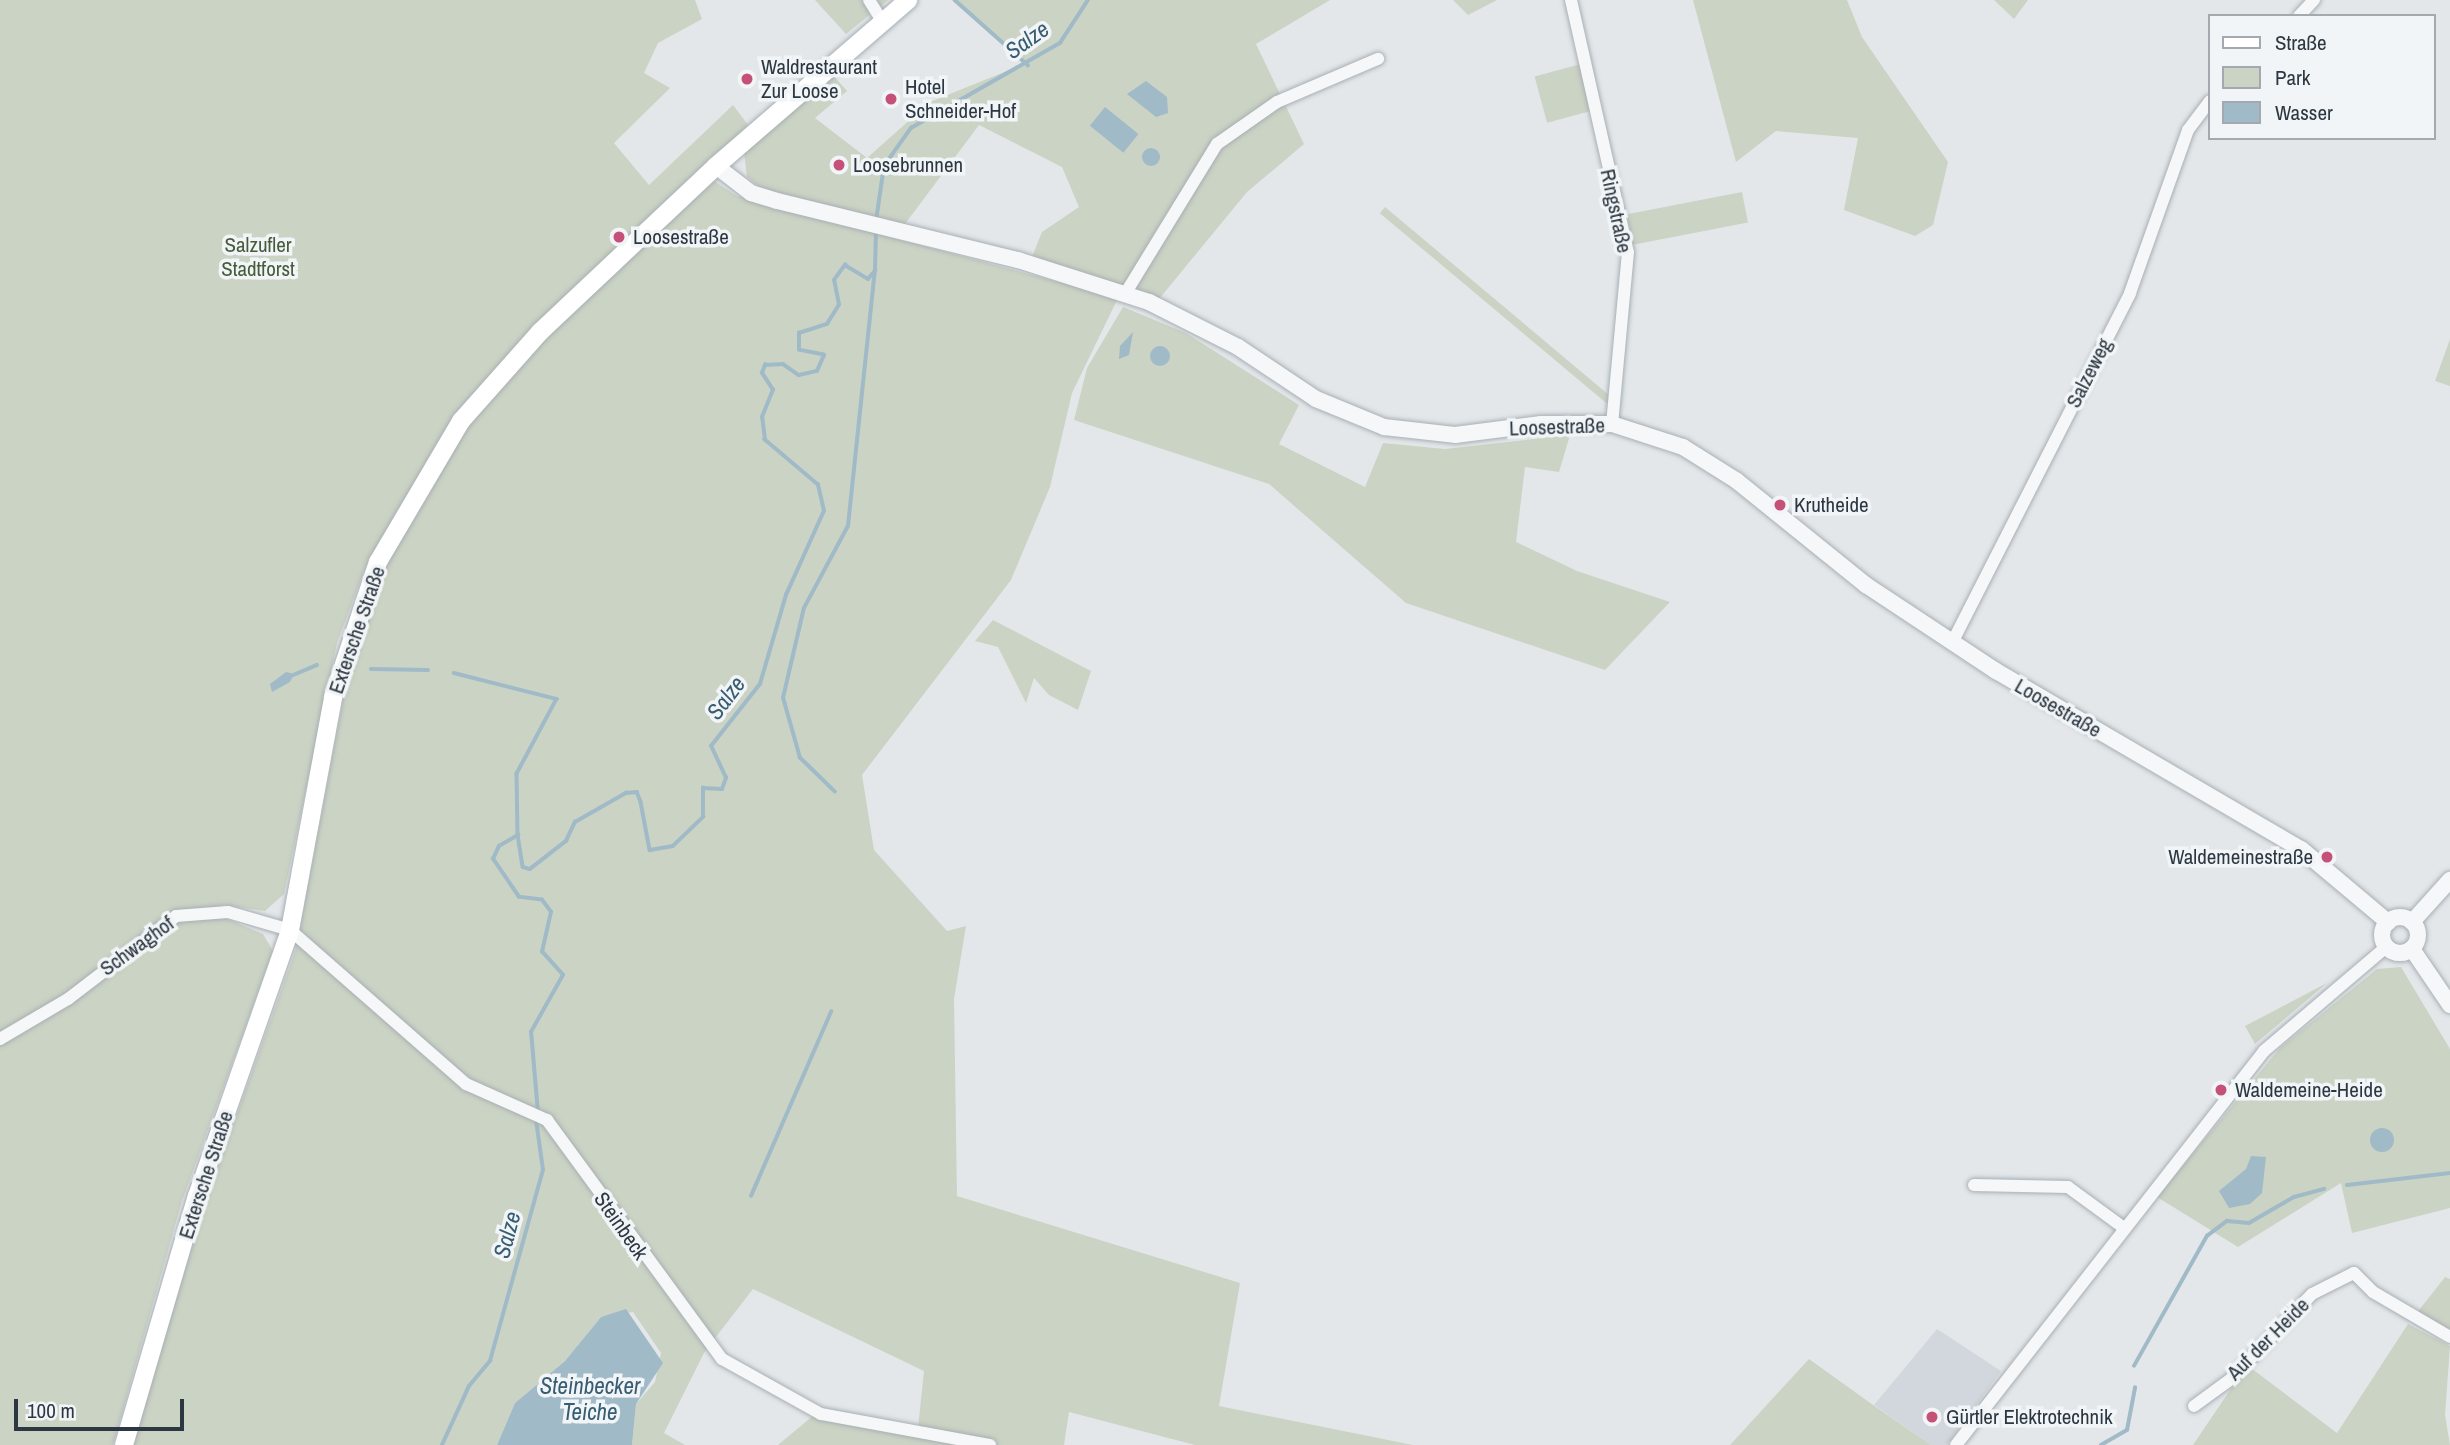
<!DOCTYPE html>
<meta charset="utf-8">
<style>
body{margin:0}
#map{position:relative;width:2450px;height:1445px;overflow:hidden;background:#e3e7ea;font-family:"Archivo Narrow",sans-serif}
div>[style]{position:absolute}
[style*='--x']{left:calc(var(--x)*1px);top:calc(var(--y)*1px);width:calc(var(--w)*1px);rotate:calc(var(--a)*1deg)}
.built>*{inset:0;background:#d1d7dc}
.green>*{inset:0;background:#cbd3c4;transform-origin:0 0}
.water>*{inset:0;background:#a0bac7;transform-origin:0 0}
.round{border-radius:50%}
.stream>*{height:3.5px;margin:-1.75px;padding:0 1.75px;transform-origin:1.75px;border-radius:1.75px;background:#a0bac7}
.roads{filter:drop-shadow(0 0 2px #a8afb4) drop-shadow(0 0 2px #a8afb4)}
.minor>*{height:12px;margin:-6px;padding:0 6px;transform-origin:6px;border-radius:6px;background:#f5f7f8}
.tertiary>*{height:16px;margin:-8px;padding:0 8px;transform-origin:8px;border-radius:8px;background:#f5f7f8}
.tertiary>.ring{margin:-8px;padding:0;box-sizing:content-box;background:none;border:16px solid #f5f7f8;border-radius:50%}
.secondary>*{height:18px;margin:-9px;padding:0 9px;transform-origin:9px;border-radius:9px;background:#fff}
.dots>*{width:19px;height:19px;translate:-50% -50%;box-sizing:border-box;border:4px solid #f2f5f7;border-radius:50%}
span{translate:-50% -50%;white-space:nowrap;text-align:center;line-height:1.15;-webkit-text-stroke:7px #f2f5f7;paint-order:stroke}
.poi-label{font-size:21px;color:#2c3741}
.left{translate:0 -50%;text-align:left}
.right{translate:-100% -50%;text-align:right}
.street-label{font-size:21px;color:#2c3741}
.park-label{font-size:21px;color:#465c3a}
.water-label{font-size:23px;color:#385d73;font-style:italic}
.legend{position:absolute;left:2208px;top:14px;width:228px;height:126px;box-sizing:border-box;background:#f2f5f7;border:2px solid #a3a9ae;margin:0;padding:9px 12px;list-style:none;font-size:21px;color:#2c3741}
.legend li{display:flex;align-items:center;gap:14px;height:35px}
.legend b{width:35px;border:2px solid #a3a9ae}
.scale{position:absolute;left:14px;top:1399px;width:170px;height:32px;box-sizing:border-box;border:4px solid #2c3741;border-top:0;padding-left:9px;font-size:21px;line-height:24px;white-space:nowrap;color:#2c3741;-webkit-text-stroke:5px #f2f5f7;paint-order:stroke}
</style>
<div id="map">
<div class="built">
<i style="clip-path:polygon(1937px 1329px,2001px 1371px,1947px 1445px,1931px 1445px,1874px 1405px)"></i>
</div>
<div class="green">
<i style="clip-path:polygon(0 0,695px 0,702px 19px,658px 43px,644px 73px,670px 88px,614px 143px,649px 185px,733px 105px,748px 125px,538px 327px,413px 489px,366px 566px,337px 643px,284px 894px,265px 911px,223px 905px,222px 917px,263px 934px,273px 951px,182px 1201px,113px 1445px,0 1445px)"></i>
<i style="clip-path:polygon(815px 0,888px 0,846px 34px)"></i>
<i style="clip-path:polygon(953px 0,1330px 0,1256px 44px,1304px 144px,1247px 192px,1159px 299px,1032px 257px,1042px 232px,1079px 207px,1062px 167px,979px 125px,905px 224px,763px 190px,747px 177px,744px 152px,832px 74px,847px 91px,815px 118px,867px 158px,930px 102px,1024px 64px)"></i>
<i style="clip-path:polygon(1453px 0,1497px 0,1468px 15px)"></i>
<i style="clip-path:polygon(1693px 0,1847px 0,1862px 37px,1948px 162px,1933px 225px,1915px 236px,1844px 210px,1858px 138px,1776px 131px,1736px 162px)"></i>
<i style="clip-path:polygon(1994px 0,2028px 0,2014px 19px)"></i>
<i style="left:1581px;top:64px;width:48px;height:48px;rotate:75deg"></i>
<i style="clip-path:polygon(708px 177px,737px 196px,1118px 298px,1072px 393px,1050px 487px,1011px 580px,862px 775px,874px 850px,947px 931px,966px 926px,954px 999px,957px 1196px,1240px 1283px,1219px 1406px,1413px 1445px,1195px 1445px,1069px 1412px,1064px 1445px,778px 1445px,814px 1415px,918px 1428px,924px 1371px,753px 1289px,705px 1351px,664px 1433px,685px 1445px,632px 1445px,636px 1404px,655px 1382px,661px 1353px,633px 1312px,601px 1317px,565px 1361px,515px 1403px,497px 1445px,131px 1445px,207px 1199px,296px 949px,344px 694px,385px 564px,462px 428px,541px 334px)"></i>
<i style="left:1742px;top:192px;width:31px;height:117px;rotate:79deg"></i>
<i style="left:1385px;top:207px;width:297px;height:8px;rotate:40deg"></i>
<i style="clip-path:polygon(1123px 307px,1186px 333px,1299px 405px,1279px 444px,1365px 487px,1383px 443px,1445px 449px,1570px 435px,1559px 472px,1525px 467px,1516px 542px,1577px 571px,1670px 602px,1605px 670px,1406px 603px,1269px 484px,1074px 420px,1087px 368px)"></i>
<i style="clip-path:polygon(2450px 339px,2450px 386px,2435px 381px)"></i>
<i style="clip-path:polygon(993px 620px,1091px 671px,1078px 710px,1049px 695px,1034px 678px,1026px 703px,998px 647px,975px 641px)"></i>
<i style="clip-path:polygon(2401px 967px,2450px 1049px,2450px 1208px,2352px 1233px,2341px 1183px,2238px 1247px,2157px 1197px,2280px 1048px,2377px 969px)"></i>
<i style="clip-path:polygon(2327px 983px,2255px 1044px,2245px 1026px)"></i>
<i style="clip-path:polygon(2445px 1277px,2450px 1279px,2450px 1332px,2416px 1314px)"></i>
<i style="clip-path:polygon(2408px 1324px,2450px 1346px,2445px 1415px,2450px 1445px,2193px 1445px,2247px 1365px,2337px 1433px)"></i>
<i style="clip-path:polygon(1809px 1359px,1873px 1405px,1931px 1445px,1730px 1445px)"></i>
</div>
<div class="water">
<i style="clip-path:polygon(1146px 81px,1167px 97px,1168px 113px,1156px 117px,1127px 94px)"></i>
<i style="left:1105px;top:107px;width:43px;height:24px;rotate:39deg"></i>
<i class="round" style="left:1142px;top:148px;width:18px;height:18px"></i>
<i style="clip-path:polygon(1133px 332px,1129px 355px,1119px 359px,1120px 346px)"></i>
<i class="round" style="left:1150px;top:346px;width:20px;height:20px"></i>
<i style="clip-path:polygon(286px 672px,294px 674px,290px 682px,272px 692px,270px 684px)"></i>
<i class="round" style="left:2370px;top:1128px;width:24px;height:24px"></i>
<i style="clip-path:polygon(2251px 1156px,2266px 1157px,2262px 1193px,2250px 1204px,2229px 1208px,2219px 1191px,2246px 1169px)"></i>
<i style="clip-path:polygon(626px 1309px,663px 1363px,636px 1404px,632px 1445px,497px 1445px,515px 1403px,565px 1361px,601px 1317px)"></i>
</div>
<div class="stream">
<i style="--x:955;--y:0;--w:98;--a:41.7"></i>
<i style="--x:876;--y:221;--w:56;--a:-81.7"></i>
<i style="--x:884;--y:166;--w:47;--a:-54.6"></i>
<i style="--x:911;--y:128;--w:172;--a:-29.7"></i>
<i style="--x:1060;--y:43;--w:51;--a:-56.9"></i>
<i style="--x:371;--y:669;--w:57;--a:1"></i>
<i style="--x:454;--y:673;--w:106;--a:14.2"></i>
<i style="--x:557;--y:699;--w:85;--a:118.1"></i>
<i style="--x:517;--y:774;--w:61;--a:89.1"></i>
<i style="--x:291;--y:676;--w:28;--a:-23"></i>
<i style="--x:835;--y:792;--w:49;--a:-135.8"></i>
<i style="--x:800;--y:758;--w:62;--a:-105.8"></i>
<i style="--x:783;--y:698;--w:92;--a:-76.9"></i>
<i style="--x:804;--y:608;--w:93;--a:-61.8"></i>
<i style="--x:848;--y:526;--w:256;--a:-84"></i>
<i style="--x:538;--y:1113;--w:81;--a:-94.9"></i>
<i style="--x:531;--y:1032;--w:65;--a:-60.7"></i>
<i style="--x:563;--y:975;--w:31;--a:-132"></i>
<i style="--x:542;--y:952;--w:41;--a:-77.3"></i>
<i style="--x:551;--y:912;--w:15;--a:-127"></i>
<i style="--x:542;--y:900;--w:23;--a:-173"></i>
<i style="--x:519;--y:897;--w:46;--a:-124.4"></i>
<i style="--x:493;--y:859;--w:14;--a:-65"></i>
<i style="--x:499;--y:846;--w:22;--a:-30"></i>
<i style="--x:518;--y:835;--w:32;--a:81"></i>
<i style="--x:523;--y:867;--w:7;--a:16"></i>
<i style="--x:530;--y:869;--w:46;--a:-37.9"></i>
<i style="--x:566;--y:841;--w:21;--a:-65"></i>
<i style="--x:575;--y:822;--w:59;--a:-29.6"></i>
<i style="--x:626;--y:793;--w:11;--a:-5"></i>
<i style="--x:637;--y:792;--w:11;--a:68"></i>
<i style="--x:641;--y:802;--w:49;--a:79.4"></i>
<i style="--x:650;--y:850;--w:23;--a:-10"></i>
<i style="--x:673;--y:846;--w:42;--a:-44"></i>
<i style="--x:703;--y:817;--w:29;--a:-90"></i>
<i style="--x:703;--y:788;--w:19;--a:3"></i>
<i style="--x:722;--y:789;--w:12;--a:-70"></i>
<i style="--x:726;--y:778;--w:35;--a:-115"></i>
<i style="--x:711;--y:746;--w:79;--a:-51.7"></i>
<i style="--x:760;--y:684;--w:93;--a:-73.7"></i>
<i style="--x:786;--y:595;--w:92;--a:-65.7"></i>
<i style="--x:824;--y:511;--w:27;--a:-103"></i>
<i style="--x:818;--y:485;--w:70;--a:-139.7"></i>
<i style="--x:765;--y:440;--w:23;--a:-97"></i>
<i style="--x:762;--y:417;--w:29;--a:-68"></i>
<i style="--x:773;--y:390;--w:20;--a:-123"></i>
<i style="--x:762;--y:373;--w:9;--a:-69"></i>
<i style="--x:765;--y:365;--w:18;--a:-3"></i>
<i style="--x:783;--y:364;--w:19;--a:35"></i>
<i style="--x:799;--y:375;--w:18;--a:-13"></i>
<i style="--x:817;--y:371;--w:17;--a:-66"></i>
<i style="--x:824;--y:355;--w:25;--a:-169"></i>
<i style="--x:799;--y:350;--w:17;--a:-90"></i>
<i style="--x:799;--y:333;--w:29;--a:-18"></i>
<i style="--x:827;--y:324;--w:22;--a:-58"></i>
<i style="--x:839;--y:305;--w:25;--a:-101"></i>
<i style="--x:834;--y:280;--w:19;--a:-54"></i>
<i style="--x:845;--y:265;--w:27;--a:31"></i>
<i style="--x:868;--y:279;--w:11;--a:-49"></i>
<i style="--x:875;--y:271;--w:42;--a:-88.6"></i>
<i style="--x:2347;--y:1185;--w:104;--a:-6.6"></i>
<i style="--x:751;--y:1196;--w:201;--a:-66.5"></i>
<i style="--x:2134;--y:1366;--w:149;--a:-60.7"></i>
<i style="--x:2207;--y:1236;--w:25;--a:-37"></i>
<i style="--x:2227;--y:1221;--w:22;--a:5"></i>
<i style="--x:2249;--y:1223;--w:52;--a:-30"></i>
<i style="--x:2294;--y:1197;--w:31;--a:-15"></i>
<i style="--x:442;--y:1445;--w:65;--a:-65.4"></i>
<i style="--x:469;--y:1386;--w:33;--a:-50"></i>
<i style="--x:490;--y:1361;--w:198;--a:-74.5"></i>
<i style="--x:543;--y:1170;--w:50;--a:-98"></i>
<i style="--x:2101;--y:1445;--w:30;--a:-30"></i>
<i style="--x:2127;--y:1430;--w:43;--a:-79.2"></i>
</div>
<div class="roads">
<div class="minor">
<i style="--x:869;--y:0;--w:26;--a:58"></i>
<i style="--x:1571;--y:0;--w:258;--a:77.3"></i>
<i style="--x:1628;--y:252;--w:173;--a:95.3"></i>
<i style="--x:2299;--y:16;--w:22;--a:-47"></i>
<i style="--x:1125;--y:294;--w:176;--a:-58.5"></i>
<i style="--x:1217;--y:144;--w:73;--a:-35"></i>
<i style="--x:1277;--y:102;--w:110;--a:-23.1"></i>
<i style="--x:1953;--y:641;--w:390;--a:-63"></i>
<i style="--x:2130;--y:293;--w:173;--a:-70.4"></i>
<i style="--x:2188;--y:130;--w:36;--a:-53"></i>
<i style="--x:0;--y:1039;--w:79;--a:-30.5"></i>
<i style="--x:68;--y:999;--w:136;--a:-37.5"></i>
<i style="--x:176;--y:916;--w:52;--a:-4.4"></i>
<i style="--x:228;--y:912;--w:65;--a:16.2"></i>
<i style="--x:290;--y:930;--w:234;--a:41.2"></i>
<i style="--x:466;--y:1084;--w:89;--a:24"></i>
<i style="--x:547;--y:1120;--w:296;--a:53.8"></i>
<i style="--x:722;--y:1359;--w:113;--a:29.1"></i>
<i style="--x:821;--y:1414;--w:172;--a:10.4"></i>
<i style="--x:1974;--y:1185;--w:94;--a:1.2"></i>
<i style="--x:2068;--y:1187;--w:69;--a:36.2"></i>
<i style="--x:2194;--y:1406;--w:46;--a:-36.1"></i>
<i style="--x:2231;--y:1379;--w:117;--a:-46.4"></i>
<i style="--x:2312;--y:1294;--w:47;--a:-26.6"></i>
<i style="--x:2354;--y:1273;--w:27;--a:45"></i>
<i style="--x:2373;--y:1292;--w:89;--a:30.3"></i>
<i style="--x:1956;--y:1445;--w:500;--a:-51.98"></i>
<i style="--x:2264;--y:1051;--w:160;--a:-40.4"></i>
</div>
<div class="tertiary">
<i style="--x:716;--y:166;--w:44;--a:37.6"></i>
<i style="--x:751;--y:193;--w:27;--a:17"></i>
<i style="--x:777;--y:201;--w:248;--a:13.8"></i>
<i style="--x:1018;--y:260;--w:138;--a:17.8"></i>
<i style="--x:1149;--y:302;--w:100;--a:26.8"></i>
<i style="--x:1238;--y:347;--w:94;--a:33.7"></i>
<i style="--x:1316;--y:399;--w:74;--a:22.4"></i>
<i style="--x:1384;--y:427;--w:71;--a:6.4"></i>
<i style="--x:1455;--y:435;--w:87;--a:-7.3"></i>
<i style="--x:1541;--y:424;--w:71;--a:0"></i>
<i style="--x:1612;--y:424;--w:75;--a:17.9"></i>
<i style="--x:1683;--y:447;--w:64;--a:32.2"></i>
<i style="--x:1737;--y:481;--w:166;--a:38.9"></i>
<i style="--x:1866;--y:585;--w:156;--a:33.5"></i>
<i style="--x:1996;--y:671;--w:353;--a:30.3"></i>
<i style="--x:2301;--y:849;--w:114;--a:40"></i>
<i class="ring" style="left:2382px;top:917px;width:20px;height:20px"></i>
<i style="--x:2412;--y:922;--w:57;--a:-47.9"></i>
<i style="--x:2412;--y:949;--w:68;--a:55.8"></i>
</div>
<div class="secondary">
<i style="--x:124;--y:1445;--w:259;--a:-73.7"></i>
<i style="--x:197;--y:1196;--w:282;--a:-70.7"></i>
<i style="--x:290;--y:930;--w:237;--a:-79.5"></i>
<i style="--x:333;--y:697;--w:142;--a:-71.6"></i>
<i style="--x:378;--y:562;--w:164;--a:-59.5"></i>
<i style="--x:461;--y:421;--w:119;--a:-48.4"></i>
<i style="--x:540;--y:332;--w:242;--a:-43.3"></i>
<i style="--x:716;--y:166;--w:254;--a:-40.8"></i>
</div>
</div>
<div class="dots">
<i style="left:747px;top:79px;background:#c65178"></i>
<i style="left:891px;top:99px;background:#c65178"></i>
<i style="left:839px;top:165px;background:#c65178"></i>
<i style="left:619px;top:237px;background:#c65178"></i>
<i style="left:1780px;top:505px;background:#c65178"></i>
<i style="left:2327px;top:857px;background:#c65178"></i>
<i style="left:2221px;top:1090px;background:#c65178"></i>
<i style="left:1932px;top:1417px;background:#c65178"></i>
</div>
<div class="poi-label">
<span class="left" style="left:761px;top:79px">Waldrestaurant<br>Zur Loose</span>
<span class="left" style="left:905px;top:99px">Hotel<br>Schneider-Hof</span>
<span class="left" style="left:853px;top:165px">Loosebrunnen</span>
<span class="left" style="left:633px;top:237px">Loosestraße</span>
<span class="left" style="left:1794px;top:505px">Krutheide</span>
<span class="right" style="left:2313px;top:857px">Waldemeinestraße</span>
<span class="left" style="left:2235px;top:1090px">Waldemeine-Heide</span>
<span class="left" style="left:1946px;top:1417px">Gürtler Elektrotechnik</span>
</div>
<div class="street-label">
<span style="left:1616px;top:211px;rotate:78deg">Ringstraße</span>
<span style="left:2089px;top:373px;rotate:-63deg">Salzeweg</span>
<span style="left:1557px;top:427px;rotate:-2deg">Loosestraße</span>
<span style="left:357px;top:630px;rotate:-71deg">Extersche Straße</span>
<span style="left:2058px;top:708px;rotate:30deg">Loosestraße</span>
<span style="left:137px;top:946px;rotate:-36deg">Schwaghof</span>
<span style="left:206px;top:1175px;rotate:-72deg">Extersche Straße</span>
<span style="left:621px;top:1226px;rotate:55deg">Steinbeck</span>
<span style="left:2268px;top:1339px;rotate:-45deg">Auf der Heide</span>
</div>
<div class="park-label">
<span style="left:258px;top:257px">Salzufler<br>Stadtforst</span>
</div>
<div class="water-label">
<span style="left:1027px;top:40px;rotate:-35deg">Salze</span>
<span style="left:726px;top:698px;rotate:-53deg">Salze</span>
<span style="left:507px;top:1235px;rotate:-75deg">Salze</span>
<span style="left:590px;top:1399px">Steinbecker<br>Teiche</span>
</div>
<ul class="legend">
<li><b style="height:9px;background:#fff"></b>Straße</li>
<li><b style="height:19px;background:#cbd3c4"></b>Park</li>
<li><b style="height:19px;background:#a0bac7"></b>Wasser</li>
</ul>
<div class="scale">100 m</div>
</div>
